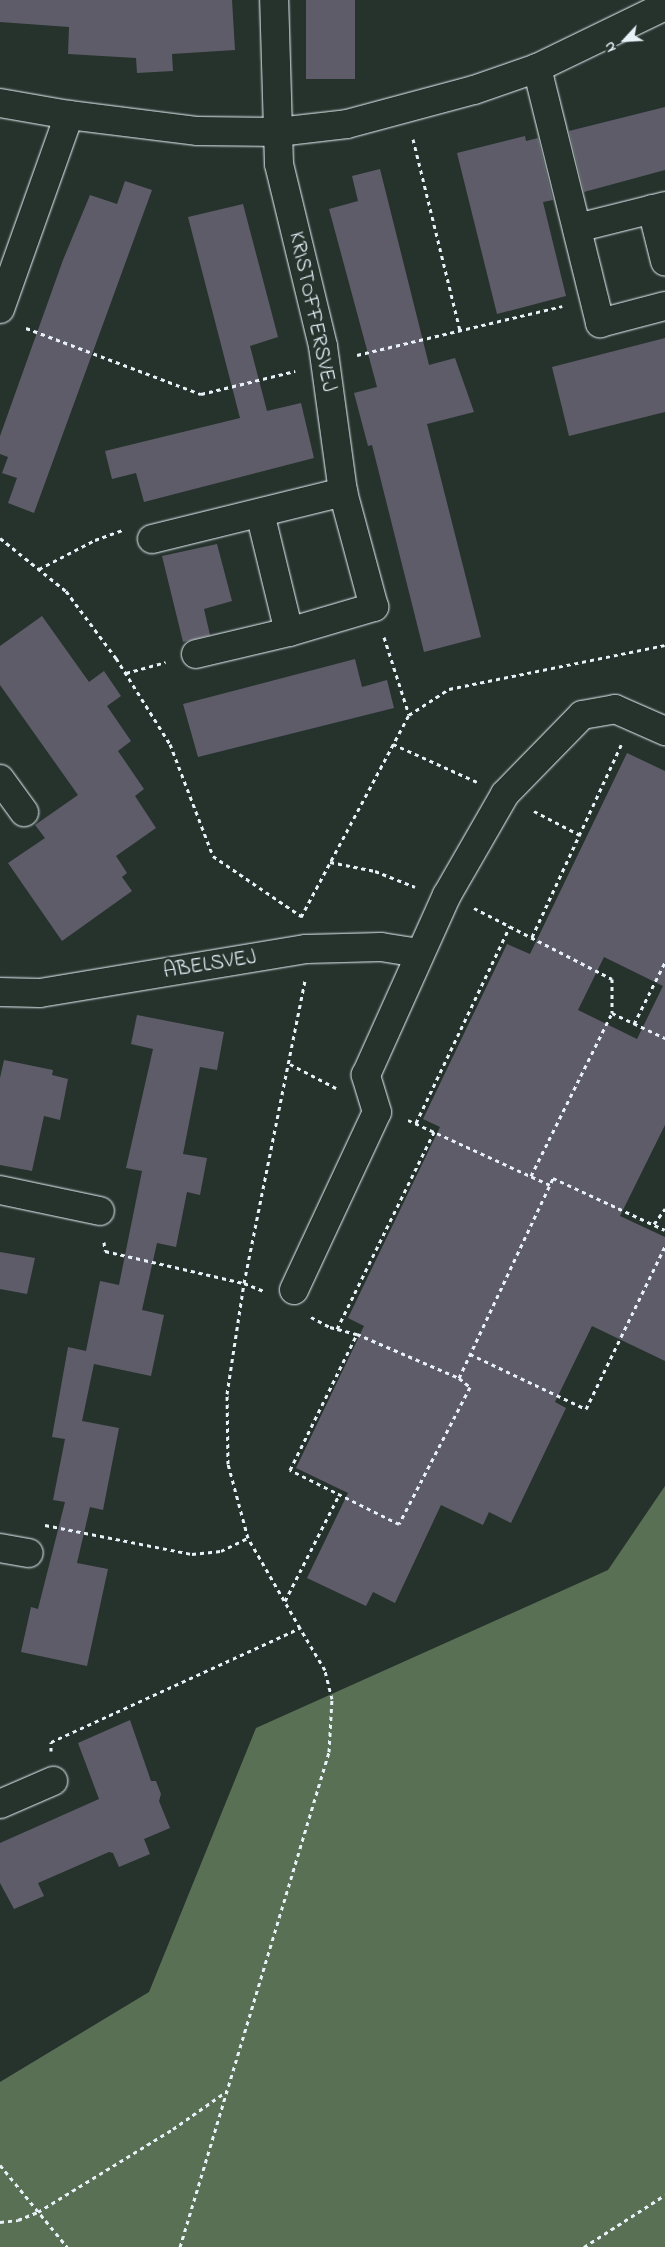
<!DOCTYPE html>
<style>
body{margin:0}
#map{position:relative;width:665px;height:2247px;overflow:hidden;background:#26332d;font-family:"Indie Flower",sans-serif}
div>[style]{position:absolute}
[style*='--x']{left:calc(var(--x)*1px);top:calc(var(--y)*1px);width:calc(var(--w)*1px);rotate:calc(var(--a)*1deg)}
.green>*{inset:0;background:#597055}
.building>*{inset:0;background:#5e5c68;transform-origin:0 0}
.path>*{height:3px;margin-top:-1.5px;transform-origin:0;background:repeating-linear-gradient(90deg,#e8f1f8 0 4px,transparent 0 8px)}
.roads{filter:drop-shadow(0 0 1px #e8f1f8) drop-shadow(0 0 1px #e8f1f8)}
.minor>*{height:28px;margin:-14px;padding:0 14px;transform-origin:14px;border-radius:14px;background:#26332d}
span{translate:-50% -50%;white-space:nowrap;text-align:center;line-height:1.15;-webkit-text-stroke:5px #26332d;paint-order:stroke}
.street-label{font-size:21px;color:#e8f1f8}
.north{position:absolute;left:600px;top:15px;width:50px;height:50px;-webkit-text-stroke:4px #26332d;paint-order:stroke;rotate:245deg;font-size:14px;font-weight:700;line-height:20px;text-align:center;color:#e8f1f8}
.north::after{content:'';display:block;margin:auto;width:18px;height:22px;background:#e8f1f8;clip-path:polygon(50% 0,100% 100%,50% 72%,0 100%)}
</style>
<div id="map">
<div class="green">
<i style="clip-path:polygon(665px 1486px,665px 2247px,0 2247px,0 2082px,149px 1992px,256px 1728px,608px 1570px)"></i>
</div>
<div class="building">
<i style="clip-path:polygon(0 0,232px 0,235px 50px,172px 54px,173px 71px,137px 73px,136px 58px,68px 54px,69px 27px,0 22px)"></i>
<i style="left:306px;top:0;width:49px;height:79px"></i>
<i style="clip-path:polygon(665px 107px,665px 170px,584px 192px,569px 131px)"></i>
<i style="clip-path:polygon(525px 136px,526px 141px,538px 138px,553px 200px,543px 202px,566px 296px,497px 314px,457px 153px)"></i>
<i style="clip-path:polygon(380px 169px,429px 365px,455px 358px,474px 412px,427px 424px,481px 637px,424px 652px,372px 445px,368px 446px,354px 393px,377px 387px,329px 209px,358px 201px,352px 176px)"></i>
<i style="clip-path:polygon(125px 181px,152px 190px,34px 513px,8px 503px,17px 478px,2px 473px,8px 457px,0 454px,0 436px,63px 260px,90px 195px,117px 204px)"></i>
<i style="clip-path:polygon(243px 204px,278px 337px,250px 346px,267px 411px,301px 403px,314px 458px,144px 502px,136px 473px,112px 479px,105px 451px,240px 418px,188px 217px)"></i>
<i style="clip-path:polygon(665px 338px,665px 412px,569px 436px,552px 367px)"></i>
<i style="clip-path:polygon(217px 544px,232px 601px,204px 609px,210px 635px,183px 642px,162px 556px)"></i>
<i style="clip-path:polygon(42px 616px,89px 682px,104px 671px,121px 696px,107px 706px,131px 741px,118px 751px,144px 789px,135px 796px,156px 828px,116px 856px,127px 873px,122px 877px,132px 891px,62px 941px,8px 863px,45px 838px,35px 825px,78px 795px,0 685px,0 646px)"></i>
<i style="clip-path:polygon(355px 659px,362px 687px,387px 680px,394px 708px,198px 757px,183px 704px)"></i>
<i style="clip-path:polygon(evenodd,627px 753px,665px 771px,665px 1125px,620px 1216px,665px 1237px,665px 1361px,592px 1326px,555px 1402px,566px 1408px,511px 1523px,489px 1512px,483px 1525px,441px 1505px,395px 1603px,373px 1592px,366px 1606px,307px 1578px,348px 1493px,296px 1468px,364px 1326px,348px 1318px,440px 1127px,423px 1119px,507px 944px,530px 954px,627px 753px,604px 957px,663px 986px,637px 1039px,578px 1010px,604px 957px)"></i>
<i style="clip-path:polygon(137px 1015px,224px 1032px,217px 1070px,200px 1067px,183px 1154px,207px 1158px,200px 1195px,187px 1192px,176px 1247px,157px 1243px,142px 1310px,164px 1315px,151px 1376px,94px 1364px,82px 1421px,119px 1428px,103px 1510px,90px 1507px,77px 1563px,108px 1569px,87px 1666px,21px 1652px,31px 1607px,38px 1609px,65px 1502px,53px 1500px,65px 1439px,52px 1437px,68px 1347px,86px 1351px,100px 1281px,119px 1285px,142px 1171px,126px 1168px,153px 1049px,131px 1044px)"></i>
<i style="clip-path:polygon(4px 1060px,53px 1070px,52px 1075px,68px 1079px,60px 1120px,44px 1116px,32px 1171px,0 1165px,0 1078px)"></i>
<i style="clip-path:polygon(0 1252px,35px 1258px,27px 1294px,0 1289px)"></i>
<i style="clip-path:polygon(130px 1720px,151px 1781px,156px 1781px,161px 1794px,159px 1801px,170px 1828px,144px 1839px,150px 1854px,119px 1867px,113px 1853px,109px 1852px,38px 1883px,44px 1896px,14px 1909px,0 1883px,0 1843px,99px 1799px,78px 1743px)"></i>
</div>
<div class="path">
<i style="--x:413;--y:139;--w:197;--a:76.2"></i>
<i style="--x:26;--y:328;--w:187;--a:20.7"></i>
<i style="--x:201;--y:394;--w:97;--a:-13.7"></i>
<i style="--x:357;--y:355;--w:211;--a:-13.4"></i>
<i style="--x:0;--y:538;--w:85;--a:38.8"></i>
<i style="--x:66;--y:591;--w:84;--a:53.3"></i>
<i style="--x:116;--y:658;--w:102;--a:57.9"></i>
<i style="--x:170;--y:744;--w:120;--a:69"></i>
<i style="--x:213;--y:856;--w:107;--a:34.3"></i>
<i style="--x:39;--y:569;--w:63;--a:-27.4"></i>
<i style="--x:95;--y:540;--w:29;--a:-20"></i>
<i style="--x:384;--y:637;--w:82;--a:72.2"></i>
<i style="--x:126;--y:673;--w:41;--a:-15.4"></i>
<i style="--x:393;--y:744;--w:92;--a:24.3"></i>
<i style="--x:534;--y:811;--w:52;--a:27.6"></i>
<i style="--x:330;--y:862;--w:46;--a:11.3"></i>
<i style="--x:375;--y:871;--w:43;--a:21.8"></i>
<i style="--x:474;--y:908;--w:155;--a:27.2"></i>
<i style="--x:612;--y:979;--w:34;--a:90"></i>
<i style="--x:612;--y:1013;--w:59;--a:25.3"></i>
<i style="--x:301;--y:917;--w:229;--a:-61.9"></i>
<i style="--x:409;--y:715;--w:48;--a:-33"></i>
<i style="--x:449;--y:689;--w:220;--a:-11.5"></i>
<i style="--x:532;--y:937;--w:212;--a:-65.1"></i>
<i style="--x:634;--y:1024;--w:69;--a:-63.4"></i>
<i style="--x:290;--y:1064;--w:52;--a:27.6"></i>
<i style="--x:408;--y:1120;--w:156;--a:24.6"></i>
<i style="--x:416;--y:1123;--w:218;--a:-64.5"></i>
<i style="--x:531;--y:1176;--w:182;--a:-63.6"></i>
<i style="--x:654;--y:1224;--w:19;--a:-54"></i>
<i style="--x:104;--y:1242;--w:9;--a:84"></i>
<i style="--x:105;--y:1251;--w:143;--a:13"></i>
<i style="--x:244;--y:1283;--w:22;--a:22"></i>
<i style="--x:311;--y:1317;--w:21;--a:28"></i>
<i style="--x:330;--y:1327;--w:28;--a:15"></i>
<i style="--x:357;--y:1334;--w:111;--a:23.3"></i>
<i style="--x:459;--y:1378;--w:14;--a:39"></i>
<i style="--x:470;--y:1387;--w:154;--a:117.4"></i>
<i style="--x:399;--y:1524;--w:122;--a:-153.6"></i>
<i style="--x:290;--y:1470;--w:152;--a:-63.8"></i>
<i style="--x:337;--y:1329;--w:220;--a:-63.8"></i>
<i style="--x:470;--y:1354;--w:128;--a:25.4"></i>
<i style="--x:586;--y:1409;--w:181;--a:-64.1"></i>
<i style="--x:459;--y:1378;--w:221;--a:-64.8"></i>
<i style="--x:553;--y:1178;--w:123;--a:24.9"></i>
<i style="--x:45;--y:1525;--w:150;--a:11.2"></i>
<i style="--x:192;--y:1554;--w:29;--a:-6"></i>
<i style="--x:221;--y:1551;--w:30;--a:-26"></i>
<i style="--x:285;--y:1601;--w:119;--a:-63"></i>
<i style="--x:51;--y:1751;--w:9;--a:-90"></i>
<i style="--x:51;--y:1742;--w:274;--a:-24.6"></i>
<i style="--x:300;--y:1628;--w:104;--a:-120"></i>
<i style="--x:248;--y:1538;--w:77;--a:-105.1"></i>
<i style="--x:228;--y:1464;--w:70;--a:-90.8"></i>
<i style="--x:227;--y:1394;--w:112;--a:-81.3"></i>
<i style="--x:244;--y:1283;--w:309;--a:-78.6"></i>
<i style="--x:0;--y:2165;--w:106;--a:50.7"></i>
<i style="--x:0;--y:2222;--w:18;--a:-6"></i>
<i style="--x:18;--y:2220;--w:22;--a:-22"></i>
<i style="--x:38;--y:2212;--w:158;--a:-31.6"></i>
<i style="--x:173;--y:2129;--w:66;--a:-35.1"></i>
<i style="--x:180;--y:2247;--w:517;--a:-73.25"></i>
<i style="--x:329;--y:1752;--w:53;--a:-86.8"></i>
<i style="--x:332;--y:1699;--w:30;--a:-104"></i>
<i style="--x:325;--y:1670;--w:49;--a:-120.8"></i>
<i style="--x:584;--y:2247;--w:96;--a:-32.7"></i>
</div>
<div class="roads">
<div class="minor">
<i style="--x:537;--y:68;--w:263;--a:76.1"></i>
<i style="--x:600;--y:323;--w:67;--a:-14.7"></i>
<i style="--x:0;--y:103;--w:70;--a:9.9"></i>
<i style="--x:69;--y:115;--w:130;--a:7.1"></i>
<i style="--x:198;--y:131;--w:80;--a:0.7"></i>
<i style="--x:278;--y:132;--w:69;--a:-6.6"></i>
<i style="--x:347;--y:124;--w:131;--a:-15"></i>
<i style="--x:474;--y:90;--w:67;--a:-19.2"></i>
<i style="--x:537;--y:68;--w:142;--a:-25.8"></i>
<i style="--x:652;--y:209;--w:54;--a:76"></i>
<i style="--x:577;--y:228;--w:91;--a:-14"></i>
<i style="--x:0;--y:309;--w:206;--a:-70.4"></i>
<i style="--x:260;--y:513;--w:122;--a:76.3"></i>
<i style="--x:152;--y:539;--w:197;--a:-13.8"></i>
<i style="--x:196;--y:654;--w:96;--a:-13.3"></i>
<i style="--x:289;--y:632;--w:89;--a:-16.4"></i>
<i style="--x:374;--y:607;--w:119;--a:-105.1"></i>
<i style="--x:343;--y:492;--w:147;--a:-97.8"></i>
<i style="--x:323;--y:346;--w:187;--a:-103.6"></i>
<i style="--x:279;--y:164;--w:164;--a:-91.7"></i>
<i style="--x:0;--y:779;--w:41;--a:54"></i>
<i style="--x:0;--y:992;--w:40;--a:1.4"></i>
<i style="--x:40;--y:993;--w:270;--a:-9.4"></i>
<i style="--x:306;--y:949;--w:75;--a:-1.5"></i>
<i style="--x:381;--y:947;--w:39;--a:9"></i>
<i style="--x:0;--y:1190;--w:102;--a:11.9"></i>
<i style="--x:294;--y:1290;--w:196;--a:-65"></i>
<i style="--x:377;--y:1112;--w:39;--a:-107"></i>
<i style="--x:366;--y:1075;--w:197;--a:-65.8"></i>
<i style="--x:447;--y:895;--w:116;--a:-60.1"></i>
<i style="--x:505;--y:794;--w:110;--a:-45.7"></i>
<i style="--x:582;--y:715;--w:34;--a:-10"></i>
<i style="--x:615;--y:709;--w:55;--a:23.7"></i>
<i style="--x:0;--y:1548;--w:29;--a:10"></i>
<i style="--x:0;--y:1804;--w:58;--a:-23.5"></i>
</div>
</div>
<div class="street-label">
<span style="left:312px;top:312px;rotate:78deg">KRISTOFFERSVEJ</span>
<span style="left:210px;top:965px;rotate:-9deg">ABELSVEJ</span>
</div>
<div class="north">N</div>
</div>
